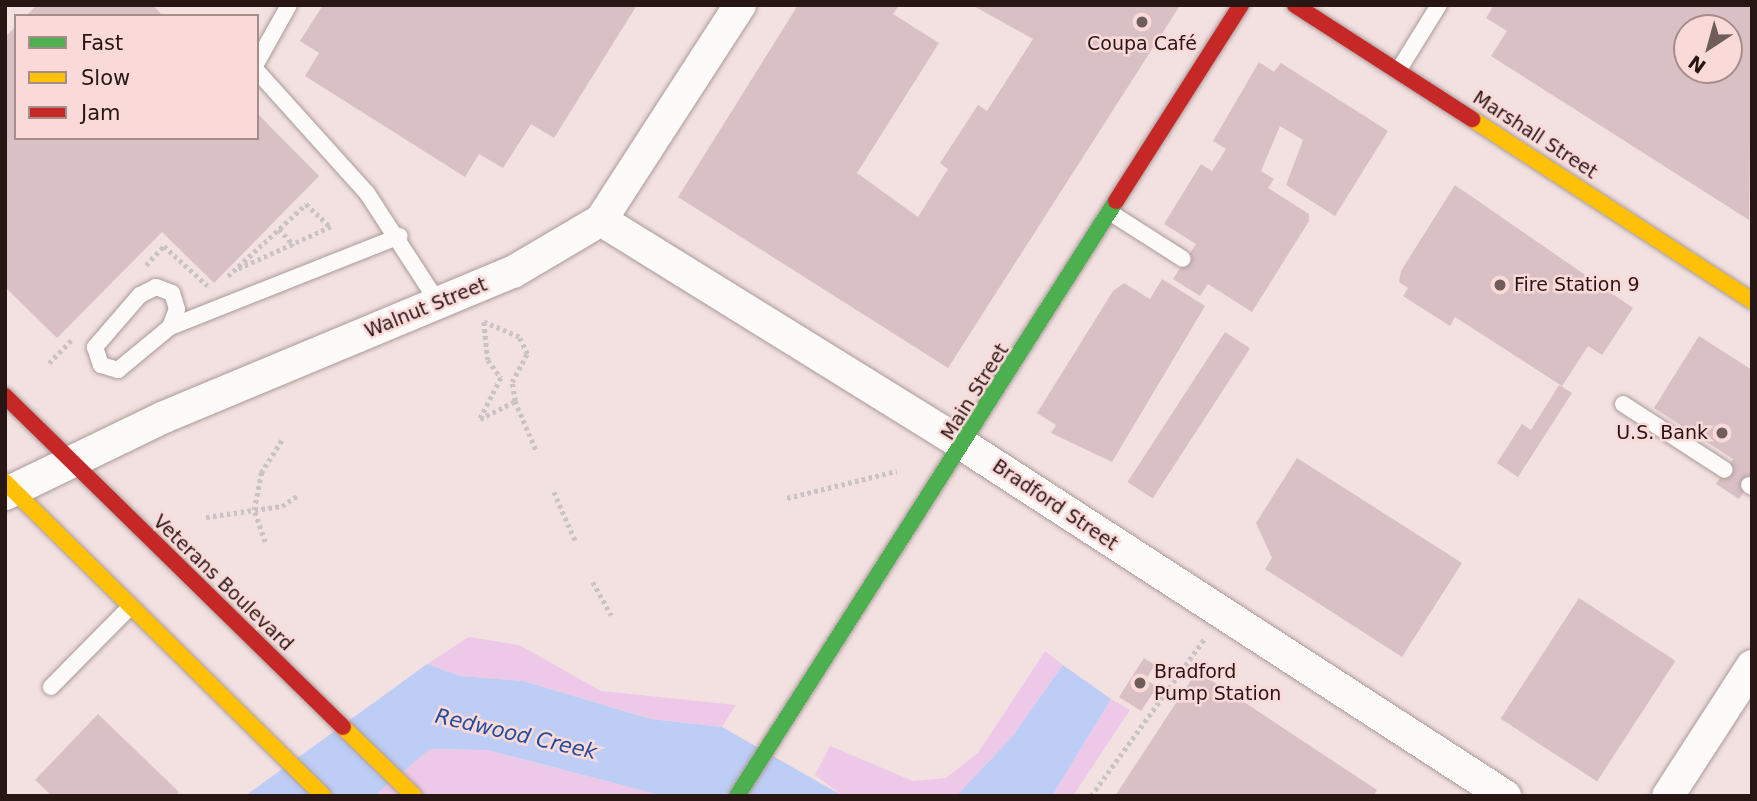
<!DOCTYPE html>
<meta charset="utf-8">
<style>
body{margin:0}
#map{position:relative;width:1757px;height:801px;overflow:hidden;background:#f2e1e0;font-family:"DejaVu Sans",sans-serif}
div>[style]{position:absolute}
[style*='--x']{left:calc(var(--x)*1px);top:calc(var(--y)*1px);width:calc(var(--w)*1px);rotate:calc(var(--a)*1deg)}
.green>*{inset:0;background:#edc8e9}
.water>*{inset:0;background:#bdcdf6}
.building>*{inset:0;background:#d8c0c4;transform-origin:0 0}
.path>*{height:4.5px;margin-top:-2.25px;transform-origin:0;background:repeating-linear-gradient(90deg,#cac3c3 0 3.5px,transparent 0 7px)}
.roads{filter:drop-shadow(0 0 2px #aa9a99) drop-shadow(0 0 2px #aa9a99)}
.lane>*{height:16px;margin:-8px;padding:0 8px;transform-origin:8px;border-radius:8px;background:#fdfafa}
.street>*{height:32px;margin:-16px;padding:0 16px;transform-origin:16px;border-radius:16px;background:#fdfafa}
.fast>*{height:16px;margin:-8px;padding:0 8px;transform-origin:8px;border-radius:8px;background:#4caf50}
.slow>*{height:16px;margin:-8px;padding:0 8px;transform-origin:8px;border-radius:8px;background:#ffc107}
.jam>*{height:16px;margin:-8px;padding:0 8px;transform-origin:8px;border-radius:8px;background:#c62828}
.dots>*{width:19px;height:19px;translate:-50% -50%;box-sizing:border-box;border:4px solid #fadad8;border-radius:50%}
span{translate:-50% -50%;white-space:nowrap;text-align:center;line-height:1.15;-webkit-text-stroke:5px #fadad8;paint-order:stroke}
.poi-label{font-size:19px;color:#281615}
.left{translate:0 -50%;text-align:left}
.right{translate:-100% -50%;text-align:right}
.street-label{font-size:19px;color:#281615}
.water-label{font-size:21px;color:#234c9d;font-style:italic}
.frame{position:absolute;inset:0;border:7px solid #281615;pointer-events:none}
.legend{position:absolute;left:14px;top:14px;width:245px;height:126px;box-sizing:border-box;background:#fadad8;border:2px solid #a68c8a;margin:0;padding:9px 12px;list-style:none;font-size:21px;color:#281615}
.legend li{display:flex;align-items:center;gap:14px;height:35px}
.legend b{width:35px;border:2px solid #a68c8a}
.north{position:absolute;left:1673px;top:14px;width:70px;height:70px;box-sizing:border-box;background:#fadad8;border:2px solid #a68c8a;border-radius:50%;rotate:216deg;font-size:19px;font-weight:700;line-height:28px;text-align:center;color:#281615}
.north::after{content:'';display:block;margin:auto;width:24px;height:32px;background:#6f5d5c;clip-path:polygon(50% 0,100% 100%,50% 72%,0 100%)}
</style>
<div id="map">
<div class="green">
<i style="clip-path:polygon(469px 637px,519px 645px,601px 691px,736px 705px,722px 727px,652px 719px,523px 681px,460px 676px,427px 664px)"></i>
<i style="clip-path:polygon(1045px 651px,1063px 665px,1012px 737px,956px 796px,843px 796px,815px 775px,830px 746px,913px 781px,946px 778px,978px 753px)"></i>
<i style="clip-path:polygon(1111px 699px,1130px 710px,1073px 796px,1052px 796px)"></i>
<i style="clip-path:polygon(430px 749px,486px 750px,664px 796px,374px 796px)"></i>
</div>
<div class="water">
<i style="clip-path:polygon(427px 664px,460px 676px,523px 681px,651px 719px,722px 727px,843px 796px,664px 796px,487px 750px,430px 749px,374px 796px,245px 796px)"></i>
<i style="clip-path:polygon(1063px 665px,1111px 699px,1052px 796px,956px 796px,1012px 737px)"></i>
</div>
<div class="building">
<i style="clip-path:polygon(37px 5px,153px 5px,163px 16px,26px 16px)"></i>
<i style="clip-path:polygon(323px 5px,637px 5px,554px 138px,531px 124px,503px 168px,479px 154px,465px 177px,305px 76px,319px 53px,300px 41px)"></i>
<i style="clip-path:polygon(798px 5px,899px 5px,893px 14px,939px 43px,857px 173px,918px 217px,948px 169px,940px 163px,978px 105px,987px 111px,1033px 39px,972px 5px,1179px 7px,948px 368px,678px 197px)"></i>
<i style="clip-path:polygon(evenodd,1494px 5px,1752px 5px,1749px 220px,1491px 56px,1507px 31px,1486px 18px,1494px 5px,1687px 28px,1729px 28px,1729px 70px,1687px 70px,1687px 28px)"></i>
<i style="clip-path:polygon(16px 26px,16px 138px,257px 138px,257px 113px,319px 176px,214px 283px,162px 232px,57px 338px,5px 287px,5px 37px)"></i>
<i style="clip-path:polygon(1259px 62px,1274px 72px,1281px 63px,1388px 131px,1335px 216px,1286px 185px,1303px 140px,1280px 126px,1261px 171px,1274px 179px,1268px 188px,1309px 214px,1309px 221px,1252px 312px,1208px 284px,1200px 296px,1173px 279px,1196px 244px,1164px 224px,1201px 164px,1212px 171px,1226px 149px,1213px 141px)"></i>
<i style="clip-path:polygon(1455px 185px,1633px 308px,1602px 355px,1588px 346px,1562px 386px,1455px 317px,1450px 326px,1403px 296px,1408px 288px,1399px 282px,1401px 271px)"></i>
<i style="clip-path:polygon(1162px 279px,1205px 306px,1112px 462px,1051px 433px,1056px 425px,1037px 413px,1113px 291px,1124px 283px,1150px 299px)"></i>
<i style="left:1225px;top:332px;width:30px;height:179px;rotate:33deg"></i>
<i style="clip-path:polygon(1699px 336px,1752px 370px,1752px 480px,1739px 499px,1716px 484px,1733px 459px,1654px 408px)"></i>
<i style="clip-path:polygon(1559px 385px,1572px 393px,1518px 477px,1497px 463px,1522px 424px,1531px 430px)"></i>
<i style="clip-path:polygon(1297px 458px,1462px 563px,1402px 657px,1265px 569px,1272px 558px,1256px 523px)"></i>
<i style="left:1579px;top:598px;width:115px;height:144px;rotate:33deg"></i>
<i style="clip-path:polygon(1144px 658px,1155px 665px,1146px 679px,1157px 687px,1141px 711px,1119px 697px)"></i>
<i style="clip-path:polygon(1197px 671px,1377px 790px,1373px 796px,1115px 796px)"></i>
<i style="clip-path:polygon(98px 714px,179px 792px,175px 796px,52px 796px,35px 780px)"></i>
</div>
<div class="path">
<i style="--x:279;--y:229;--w:22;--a:47"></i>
<i style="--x:146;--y:265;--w:26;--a:-47"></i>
<i style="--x:164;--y:246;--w:59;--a:42.3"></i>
<i style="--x:228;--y:276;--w:106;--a:-42.7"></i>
<i style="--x:306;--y:204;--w:34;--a:43"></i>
<i style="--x:331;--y:227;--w:107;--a:155.6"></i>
<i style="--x:49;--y:363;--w:35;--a:-46"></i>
<i style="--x:515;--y:401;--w:19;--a:-99"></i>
<i style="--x:512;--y:382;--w:32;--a:-62"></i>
<i style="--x:527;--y:354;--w:19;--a:-115"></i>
<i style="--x:519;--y:337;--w:38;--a:-157"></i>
<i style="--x:484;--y:322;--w:38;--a:84"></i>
<i style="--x:488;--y:360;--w:22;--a:54"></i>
<i style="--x:501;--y:378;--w:46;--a:117.1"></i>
<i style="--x:480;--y:419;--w:39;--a:-27"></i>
<i style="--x:515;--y:401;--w:56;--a:66.7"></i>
<i style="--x:554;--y:492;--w:55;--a:66.3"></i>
<i style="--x:787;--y:498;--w:113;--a:-13.8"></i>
<i style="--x:206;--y:517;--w:77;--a:-8.2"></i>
<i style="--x:282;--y:506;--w:18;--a:-34"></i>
<i style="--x:265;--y:542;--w:34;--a:-109"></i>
<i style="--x:254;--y:510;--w:38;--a:-79"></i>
<i style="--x:261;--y:473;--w:41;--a:-57.8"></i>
<i style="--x:593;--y:582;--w:38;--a:61"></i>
<i style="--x:1091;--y:796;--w:195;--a:-54.2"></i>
</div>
<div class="roads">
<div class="lane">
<i style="--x:257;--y:62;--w:65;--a:-60.7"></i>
<i style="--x:257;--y:71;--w:164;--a:48"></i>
<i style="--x:367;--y:193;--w:132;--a:57"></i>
<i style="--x:1398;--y:71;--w:78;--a:-58.2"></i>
<i style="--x:1111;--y:213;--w:85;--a:32.6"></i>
<i style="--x:170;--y:327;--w:19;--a:-69"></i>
<i style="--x:177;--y:309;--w:17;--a:-107"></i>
<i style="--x:172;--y:293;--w:17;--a:-159"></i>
<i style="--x:156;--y:287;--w:18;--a:153"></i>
<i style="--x:140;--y:295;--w:69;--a:130.9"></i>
<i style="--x:95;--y:347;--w:19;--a:72"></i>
<i style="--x:101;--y:365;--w:18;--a:16"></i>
<i style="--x:118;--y:370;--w:67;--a:-39.6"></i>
<i style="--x:170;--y:327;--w:247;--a:-21.6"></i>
<i style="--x:1623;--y:404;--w:121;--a:32.9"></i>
<i style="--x:1749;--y:485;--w:4;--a:34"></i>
<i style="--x:51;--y:687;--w:112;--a:-45.4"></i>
</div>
<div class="street">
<i style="--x:601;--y:220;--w:428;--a:31.8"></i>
<i style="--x:965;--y:446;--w:644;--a:32.95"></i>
<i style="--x:5;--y:494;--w:177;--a:-25.8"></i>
<i style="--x:164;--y:417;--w:378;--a:-22.6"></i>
<i style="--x:513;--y:272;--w:102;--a:-30.6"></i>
<i style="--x:601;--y:220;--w:256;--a:-57.1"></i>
<i style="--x:1668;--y:796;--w:155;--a:-57.1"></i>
</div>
<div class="fast">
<i style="--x:737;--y:796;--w:705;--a:-57.5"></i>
</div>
<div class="slow">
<i style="--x:1472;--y:119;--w:334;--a:33"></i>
<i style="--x:5;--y:482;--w:447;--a:44.6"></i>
<i style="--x:343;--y:727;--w:99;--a:44.2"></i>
</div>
<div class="jam">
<i style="--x:1295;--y:5;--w:211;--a:32.8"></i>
<i style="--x:1116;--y:201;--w:232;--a:-57.5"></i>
<i style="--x:5;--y:396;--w:473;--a:44.4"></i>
</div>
</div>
<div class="dots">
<i style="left:1142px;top:22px;background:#6f5d5c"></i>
<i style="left:1500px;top:285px;background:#6f5d5c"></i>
<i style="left:1722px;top:433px;background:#6f5d5c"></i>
<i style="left:1140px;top:683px;background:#6f5d5c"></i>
</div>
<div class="poi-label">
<span style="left:1142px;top:44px">Coupa Café</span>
<span class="left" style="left:1514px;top:285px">Fire Station 9</span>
<span class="right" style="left:1708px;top:433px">U.S. Bank</span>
<span class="left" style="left:1154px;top:683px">Bradford<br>Pump Station</span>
</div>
<div class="street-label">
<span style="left:1535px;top:135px;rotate:33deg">Marshall Street</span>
<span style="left:426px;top:308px;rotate:-22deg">Walnut Street</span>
<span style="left:975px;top:392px;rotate:-58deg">Main Street</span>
<span style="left:1055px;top:505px;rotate:34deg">Bradford Street</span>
<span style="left:223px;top:583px;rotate:44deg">Veterans Boulevard</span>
</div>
<div class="water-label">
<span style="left:516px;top:734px;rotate:13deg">Redwood Creek</span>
</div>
<div class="frame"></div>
<ul class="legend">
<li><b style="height:9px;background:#4caf50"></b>Fast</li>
<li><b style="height:9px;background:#ffc107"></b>Slow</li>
<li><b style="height:9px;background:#c62828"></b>Jam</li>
</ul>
<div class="north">N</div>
</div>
